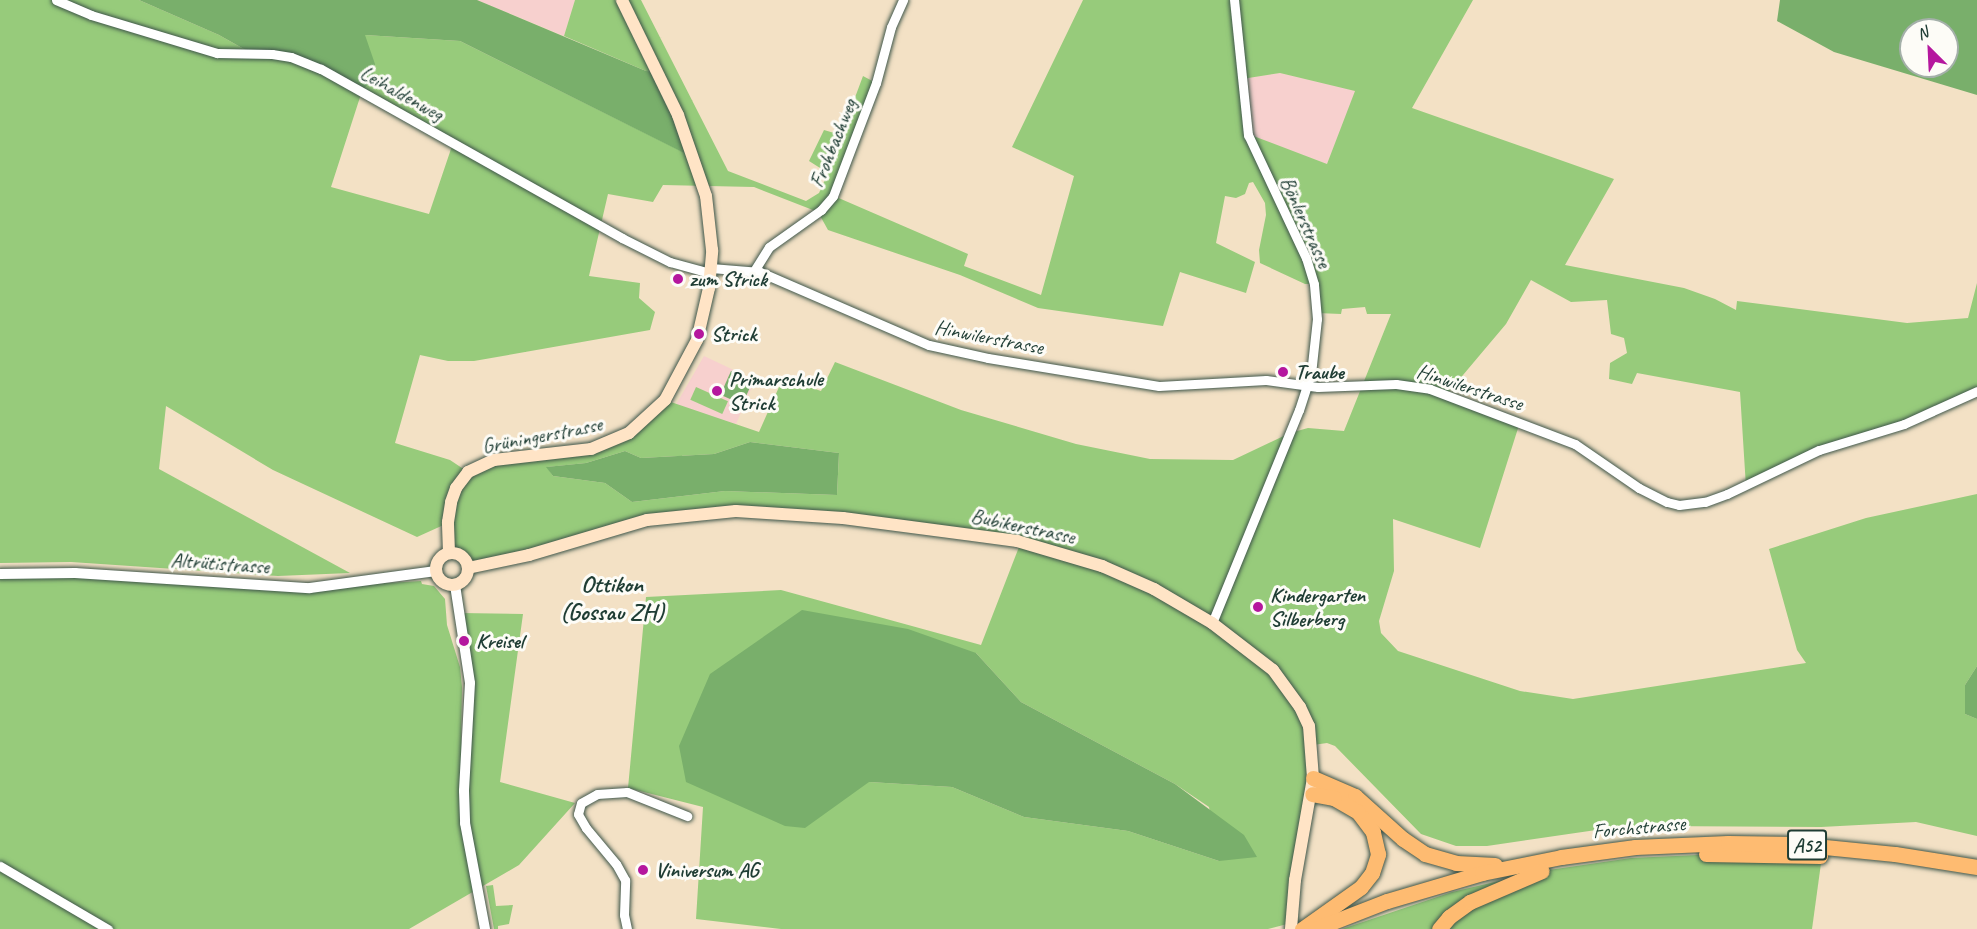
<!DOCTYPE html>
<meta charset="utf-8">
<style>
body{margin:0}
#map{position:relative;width:1977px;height:929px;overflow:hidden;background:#f3e1c5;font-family:Caveat,sans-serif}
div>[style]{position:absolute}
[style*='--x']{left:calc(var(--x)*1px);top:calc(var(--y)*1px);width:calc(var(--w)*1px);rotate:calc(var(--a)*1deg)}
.built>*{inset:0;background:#f7d0ce}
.green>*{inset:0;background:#97cb7b;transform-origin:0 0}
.forest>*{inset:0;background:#79af6b;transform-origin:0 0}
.roads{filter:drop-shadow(0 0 2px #3f564a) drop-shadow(0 0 2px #3f564a)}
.minor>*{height:9px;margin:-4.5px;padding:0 4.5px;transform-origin:4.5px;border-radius:4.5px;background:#fff}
.tertiary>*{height:10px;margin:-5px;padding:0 5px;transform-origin:5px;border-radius:5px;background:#fff}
.secondary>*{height:12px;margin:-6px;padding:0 6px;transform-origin:6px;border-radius:6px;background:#ffe4c6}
.secondary>.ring{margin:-6px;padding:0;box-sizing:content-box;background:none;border:12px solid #ffe4c6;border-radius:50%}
.trunk>*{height:15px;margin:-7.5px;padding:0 7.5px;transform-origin:7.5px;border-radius:7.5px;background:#febb71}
.dots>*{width:16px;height:16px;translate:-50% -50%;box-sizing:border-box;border:3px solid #fdfcf7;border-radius:50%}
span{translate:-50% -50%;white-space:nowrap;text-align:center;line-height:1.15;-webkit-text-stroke:6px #fdfcf7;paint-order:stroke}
.shield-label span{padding:2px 4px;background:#fdfcf7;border:2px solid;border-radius:4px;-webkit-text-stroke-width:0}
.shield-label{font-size:20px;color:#1f3d34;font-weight:700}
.street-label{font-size:21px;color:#1f3d34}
.poi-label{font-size:21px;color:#1f3d34;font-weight:700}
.left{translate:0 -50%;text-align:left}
.quarter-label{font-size:24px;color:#1f3d34;font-weight:700}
.north{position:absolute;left:1899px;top:18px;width:60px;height:60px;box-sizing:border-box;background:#fdfcf7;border:2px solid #a4b0a9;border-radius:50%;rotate:336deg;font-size:16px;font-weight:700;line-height:24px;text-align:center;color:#1f3d34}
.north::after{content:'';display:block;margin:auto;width:21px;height:27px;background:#b5179e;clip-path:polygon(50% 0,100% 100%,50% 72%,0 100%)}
</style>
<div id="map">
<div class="built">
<i style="clip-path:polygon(477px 0,575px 0,564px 36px)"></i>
<i style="clip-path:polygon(1280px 73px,1356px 91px,1327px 164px,1248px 135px,1241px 79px)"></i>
<i style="clip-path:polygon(704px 356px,755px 380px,736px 424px,674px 408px)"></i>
</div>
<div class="green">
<i style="clip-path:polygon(evenodd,0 0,139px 0,219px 35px,251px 53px,365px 35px,460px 41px,693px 157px,659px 72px,646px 71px,564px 36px,575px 0,641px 0,728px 171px,806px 201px,819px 193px,828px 173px,809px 161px,824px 130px,841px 135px,863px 76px,876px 83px,834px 196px,968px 254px,964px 266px,1041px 295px,1074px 176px,1012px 147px,1083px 0,1473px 0,1412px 108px,1614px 179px,1565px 265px,1684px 288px,1715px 299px,1736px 310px,1737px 301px,1907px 323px,1968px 318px,1977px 283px,1977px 391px,1927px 414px,1842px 442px,1746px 487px,1740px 392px,1637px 373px,1632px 384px,1609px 379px,1610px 363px,1627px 353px,1624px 338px,1611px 334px,1607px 300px,1571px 302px,1531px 280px,1506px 324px,1447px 394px,1520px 422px,1480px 548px,1393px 519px,1394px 571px,1379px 621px,1381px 633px,1398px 651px,1520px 691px,1573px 699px,1806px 663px,1797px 650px,1769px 549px,1866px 518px,1977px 494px,1977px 666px,1965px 685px,1965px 714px,1977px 719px,1977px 836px,1916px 822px,1821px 827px,1653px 826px,1603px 829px,1487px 846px,1456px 846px,1421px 834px,1335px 746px,1327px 743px,1313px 745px,1291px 923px,1268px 929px,781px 929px,696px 919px,703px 807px,628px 788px,646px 597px,781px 590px,981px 645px,1019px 547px,918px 526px,688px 514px,468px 564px,455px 553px,448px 523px,417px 537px,273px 470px,166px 406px,159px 469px,350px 573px,278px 576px,71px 562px,0 563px,0 0,1280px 73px,1355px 91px,1327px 164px,1248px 134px,1242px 79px,1280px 73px,0 0,362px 91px,453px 143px,429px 214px,331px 187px,362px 91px,0 0,1253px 182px,1265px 203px,1266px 215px,1259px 250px,1260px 263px,1305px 284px,1314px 284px,1317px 313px,1341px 314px,1342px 309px,1365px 307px,1367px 314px,1391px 314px,1344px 431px,1308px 428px,1290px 433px,1233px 460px,1150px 459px,1076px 444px,961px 410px,835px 362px,821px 391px,783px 378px,759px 432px,665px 400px,601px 447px,473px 469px,468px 472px,450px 460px,395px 443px,420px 355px,448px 361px,474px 361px,650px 330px,655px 312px,639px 298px,640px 283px,589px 276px,608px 194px,653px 202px,663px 185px,754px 187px,818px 212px,828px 230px,960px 275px,1038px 308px,1163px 326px,1180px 272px,1246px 293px,1255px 262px,1216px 243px,1225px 196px,1236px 198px,1245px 194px,1249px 183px,1253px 182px,0 0,750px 442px,839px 453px,837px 495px,725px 491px,632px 502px,605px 483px,553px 476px,547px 467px,586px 463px,625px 451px,641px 458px,714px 454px,750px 442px,0 0,976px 653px,1021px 702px,1175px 784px,1209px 807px,1219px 861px,1128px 831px,1024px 817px,952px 787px,869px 782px,976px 653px)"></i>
<i style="left:696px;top:387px;width:35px;height:14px;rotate:24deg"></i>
<i style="clip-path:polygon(0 575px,352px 585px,421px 581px,422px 584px,434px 586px,445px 599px,447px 625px,460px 667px,462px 687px,461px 739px,465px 759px,470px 711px,460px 613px,523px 614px,500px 782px,575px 803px,519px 865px,409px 929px,0 929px)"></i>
<i style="clip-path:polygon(1742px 853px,1822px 856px,1812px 929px,1342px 929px,1452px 892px,1542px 871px,1631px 858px)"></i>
<i style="clip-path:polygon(493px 885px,496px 906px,513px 905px,509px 924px,498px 926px,498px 929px,494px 929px,486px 886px)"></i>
</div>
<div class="forest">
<i style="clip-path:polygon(139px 0,477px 0,646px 71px,659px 72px,694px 158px,460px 41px,365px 35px,375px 64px,373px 78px,362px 91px,291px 57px,251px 53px,219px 35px)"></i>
<i style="clip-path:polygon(evenodd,1780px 0,1977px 0,1977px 95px,1834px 52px,1777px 21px,1780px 0,1911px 30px,1947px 30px,1947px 66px,1911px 66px,1911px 30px)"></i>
<i style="left:731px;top:371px;width:24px;height:26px;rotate:24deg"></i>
<i style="clip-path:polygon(750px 442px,839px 453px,837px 495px,725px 491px,632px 502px,605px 483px,553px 476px,546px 467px,586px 463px,625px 451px,641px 458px,714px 454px)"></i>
<i style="clip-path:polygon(802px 610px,908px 629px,976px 653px,1021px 702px,1175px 784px,1244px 835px,1257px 857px,1219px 861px,1128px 831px,1024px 817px,952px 787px,869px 782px,805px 828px,785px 826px,686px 782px,679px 746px,710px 674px)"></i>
<i style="clip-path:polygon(1977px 666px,1977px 719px,1965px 714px,1965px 685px)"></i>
</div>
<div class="roads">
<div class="minor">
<i style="--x:56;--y:0;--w:38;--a:23"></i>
<i style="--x:91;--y:15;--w:132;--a:16.8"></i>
<i style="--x:217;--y:53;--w:55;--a:1"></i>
<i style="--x:272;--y:54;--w:19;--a:9"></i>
<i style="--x:291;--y:57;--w:32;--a:22"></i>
<i style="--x:321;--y:69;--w:345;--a:29.3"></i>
<i style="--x:622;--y:238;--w:54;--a:26.6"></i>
<i style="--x:670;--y:262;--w:41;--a:15.4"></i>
<i style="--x:711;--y:268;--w:49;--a:4.7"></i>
<i style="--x:760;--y:272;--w:184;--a:23.4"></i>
<i style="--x:929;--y:345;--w:60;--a:12.4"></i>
<i style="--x:988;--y:358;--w:173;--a:9.3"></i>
<i style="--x:1159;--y:386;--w:107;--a:-3.2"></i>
<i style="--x:1266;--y:380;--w:52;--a:7.7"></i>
<i style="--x:1318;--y:387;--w:78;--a:-2.2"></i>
<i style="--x:1396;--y:384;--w:34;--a:8"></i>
<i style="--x:1430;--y:389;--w:155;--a:20.8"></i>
<i style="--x:1575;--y:444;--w:78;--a:34.5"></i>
<i style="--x:1639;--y:488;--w:31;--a:27"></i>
<i style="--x:1667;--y:502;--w:12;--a:14"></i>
<i style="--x:1679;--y:505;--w:26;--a:-7"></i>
<i style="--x:1705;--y:502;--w:23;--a:-20"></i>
<i style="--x:1727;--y:494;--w:102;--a:-25.6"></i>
<i style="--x:1819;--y:450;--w:89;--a:-17"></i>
<i style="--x:1904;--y:424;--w:80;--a:-24.3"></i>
<i style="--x:754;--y:271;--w:28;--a:-58"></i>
<i style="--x:769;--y:247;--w:64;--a:-35.4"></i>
<i style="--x:821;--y:210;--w:18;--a:-49"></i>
<i style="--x:833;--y:196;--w:121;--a:-69.2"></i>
<i style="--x:876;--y:83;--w:58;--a:-75"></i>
<i style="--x:891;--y:27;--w:30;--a:-66"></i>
<i style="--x:1212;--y:623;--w:230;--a:-67.8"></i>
<i style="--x:1299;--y:410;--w:38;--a:-72"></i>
<i style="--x:1311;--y:374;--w:55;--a:-83.8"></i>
<i style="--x:1317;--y:319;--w:35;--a:-95"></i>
<i style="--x:1314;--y:284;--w:27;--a:-107"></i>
<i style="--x:1306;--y:258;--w:136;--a:-115.2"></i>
<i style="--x:1248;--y:135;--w:136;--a:-95.9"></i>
<i style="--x:0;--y:866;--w:125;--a:30.3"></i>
<i style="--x:627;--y:929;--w:14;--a:-102"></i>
<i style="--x:624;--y:915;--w:35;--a:-88"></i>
<i style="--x:625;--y:880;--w:18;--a:-119"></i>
<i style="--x:616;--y:864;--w:47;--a:-129.8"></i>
<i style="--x:586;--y:828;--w:16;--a:-120"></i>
<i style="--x:578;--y:814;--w:11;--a:-75"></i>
<i style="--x:581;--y:803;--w:18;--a:-29"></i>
<i style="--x:597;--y:794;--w:30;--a:-4"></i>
<i style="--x:627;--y:792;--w:65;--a:21.8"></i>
</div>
<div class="tertiary">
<i style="--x:0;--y:574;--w:75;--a:-0.8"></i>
<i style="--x:75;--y:573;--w:235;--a:3.7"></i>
<i style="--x:310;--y:588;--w:127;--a:-7.7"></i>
<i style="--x:455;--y:585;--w:99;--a:81.3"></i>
<i style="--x:470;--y:683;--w:108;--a:93.2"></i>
<i style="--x:464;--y:791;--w:32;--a:88"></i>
<i style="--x:465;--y:823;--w:108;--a:79.3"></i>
</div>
<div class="secondary">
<i style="--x:449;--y:553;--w:31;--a:-92"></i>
<i style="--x:448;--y:522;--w:20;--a:-81"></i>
<i style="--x:451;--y:502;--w:15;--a:-70"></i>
<i style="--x:456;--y:488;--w:20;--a:-53"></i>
<i style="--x:468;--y:472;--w:29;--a:-25"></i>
<i style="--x:494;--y:460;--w:98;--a:-6.5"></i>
<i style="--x:591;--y:449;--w:41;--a:-22.8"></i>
<i style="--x:629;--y:433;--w:49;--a:-42.5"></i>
<i style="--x:665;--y:400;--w:68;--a:-61.9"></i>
<i style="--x:697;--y:340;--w:53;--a:-77"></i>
<i style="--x:709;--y:288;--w:38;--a:-85"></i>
<i style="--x:712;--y:250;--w:54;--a:-96.3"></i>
<i style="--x:706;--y:196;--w:86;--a:-109.1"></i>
<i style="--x:678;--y:115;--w:128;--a:-116"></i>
<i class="ring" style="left:436px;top:553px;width:20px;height:20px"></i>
<i style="--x:468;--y:568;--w:62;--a:-12"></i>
<i style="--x:529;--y:555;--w:123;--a:-16.5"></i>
<i style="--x:647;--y:520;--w:89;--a:-5.8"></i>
<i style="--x:736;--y:511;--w:107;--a:3.7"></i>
<i style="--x:843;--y:518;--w:176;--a:7.5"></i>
<i style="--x:1017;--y:541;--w:89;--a:16.4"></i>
<i style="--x:1102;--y:566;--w:57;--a:23.9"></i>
<i style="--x:1154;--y:589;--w:67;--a:30.4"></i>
<i style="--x:1212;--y:623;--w:77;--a:37.6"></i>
<i style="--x:1273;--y:670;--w:46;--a:53.9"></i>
<i style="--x:1300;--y:707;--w:21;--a:65"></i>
<i style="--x:1309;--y:726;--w:52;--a:85.6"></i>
<i style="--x:1313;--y:778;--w:104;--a:100"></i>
<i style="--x:1295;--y:880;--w:49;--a:94.7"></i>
</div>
<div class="trunk">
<i style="--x:1313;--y:778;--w:46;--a:23.2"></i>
<i style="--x:1355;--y:796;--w:64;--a:41.9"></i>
<i style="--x:1403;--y:839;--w:27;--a:34"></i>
<i style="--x:1425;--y:854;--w:32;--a:16"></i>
<i style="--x:1456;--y:863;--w:39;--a:3"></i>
<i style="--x:1706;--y:854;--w:114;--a:1"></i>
<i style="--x:1302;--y:929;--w:72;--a:-35.4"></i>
<i style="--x:1361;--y:887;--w:18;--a:-52"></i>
<i style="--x:1372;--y:873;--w:20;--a:-72"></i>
<i style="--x:1378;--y:854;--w:23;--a:-103"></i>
<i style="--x:1373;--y:832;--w:25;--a:-127"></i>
<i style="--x:1358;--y:812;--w:28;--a:-150"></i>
<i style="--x:1334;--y:798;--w:22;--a:-170"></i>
<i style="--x:1315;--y:929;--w:77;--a:-21.3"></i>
<i style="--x:1387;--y:901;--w:99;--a:-16.4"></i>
<i style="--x:1482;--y:873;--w:81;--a:-11.4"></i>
<i style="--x:1561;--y:857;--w:75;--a:-7.7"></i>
<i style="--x:1635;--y:847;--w:93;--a:-2.5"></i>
<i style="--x:1728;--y:843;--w:67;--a:0.9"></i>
<i style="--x:1795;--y:844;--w:100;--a:5.7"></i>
<i style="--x:1895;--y:854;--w:83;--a:9"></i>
<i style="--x:1439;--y:929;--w:16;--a:-50"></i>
<i style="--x:1449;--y:917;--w:26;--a:-36"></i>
<i style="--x:1470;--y:902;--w:78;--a:-23.3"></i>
</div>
</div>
<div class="dots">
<i style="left:678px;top:279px;background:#b5179e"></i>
<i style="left:699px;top:334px;background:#b5179e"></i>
<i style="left:1283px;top:372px;background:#b5179e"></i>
<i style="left:717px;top:391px;background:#b5179e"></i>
<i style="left:1258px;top:607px;background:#b5179e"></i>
<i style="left:464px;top:641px;background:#b5179e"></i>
<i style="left:643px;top:870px;background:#b5179e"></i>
</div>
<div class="shield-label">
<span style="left:1807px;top:845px">A52</span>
</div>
<div class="street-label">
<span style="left:402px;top:93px;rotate:29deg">Leihaldenweg</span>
<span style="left:833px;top:143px;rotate:-68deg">Frohbachweg</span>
<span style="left:1306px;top:222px;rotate:66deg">Bönlerstrasse</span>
<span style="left:989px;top:337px;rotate:11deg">Hinwilerstrasse</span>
<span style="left:1470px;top:387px;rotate:18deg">Hinwilerstrasse</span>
<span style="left:542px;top:435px;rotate:-11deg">Grüningerstrasse</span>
<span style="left:1023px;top:526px;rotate:12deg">Bubikerstrasse</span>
<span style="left:220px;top:563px;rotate:4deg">Altrütistrasse</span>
<span style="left:1639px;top:827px;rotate:-5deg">Forchstrasse</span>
</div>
<div class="poi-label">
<span class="left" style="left:690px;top:279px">zum Strick</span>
<span class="left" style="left:711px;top:334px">Strick</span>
<span class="left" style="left:1295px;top:372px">Traube</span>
<span class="left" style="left:729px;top:391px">Primarschule<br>Strick</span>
<span class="left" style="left:1270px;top:607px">Kindergarten<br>Silberberg</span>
<span class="left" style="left:476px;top:641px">Kreisel</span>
<span class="left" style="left:655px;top:870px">Viniversum AG</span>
</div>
<div class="quarter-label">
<span style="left:612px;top:599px">Ottikon<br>(Gossau ZH)</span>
</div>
<div class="north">N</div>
</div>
